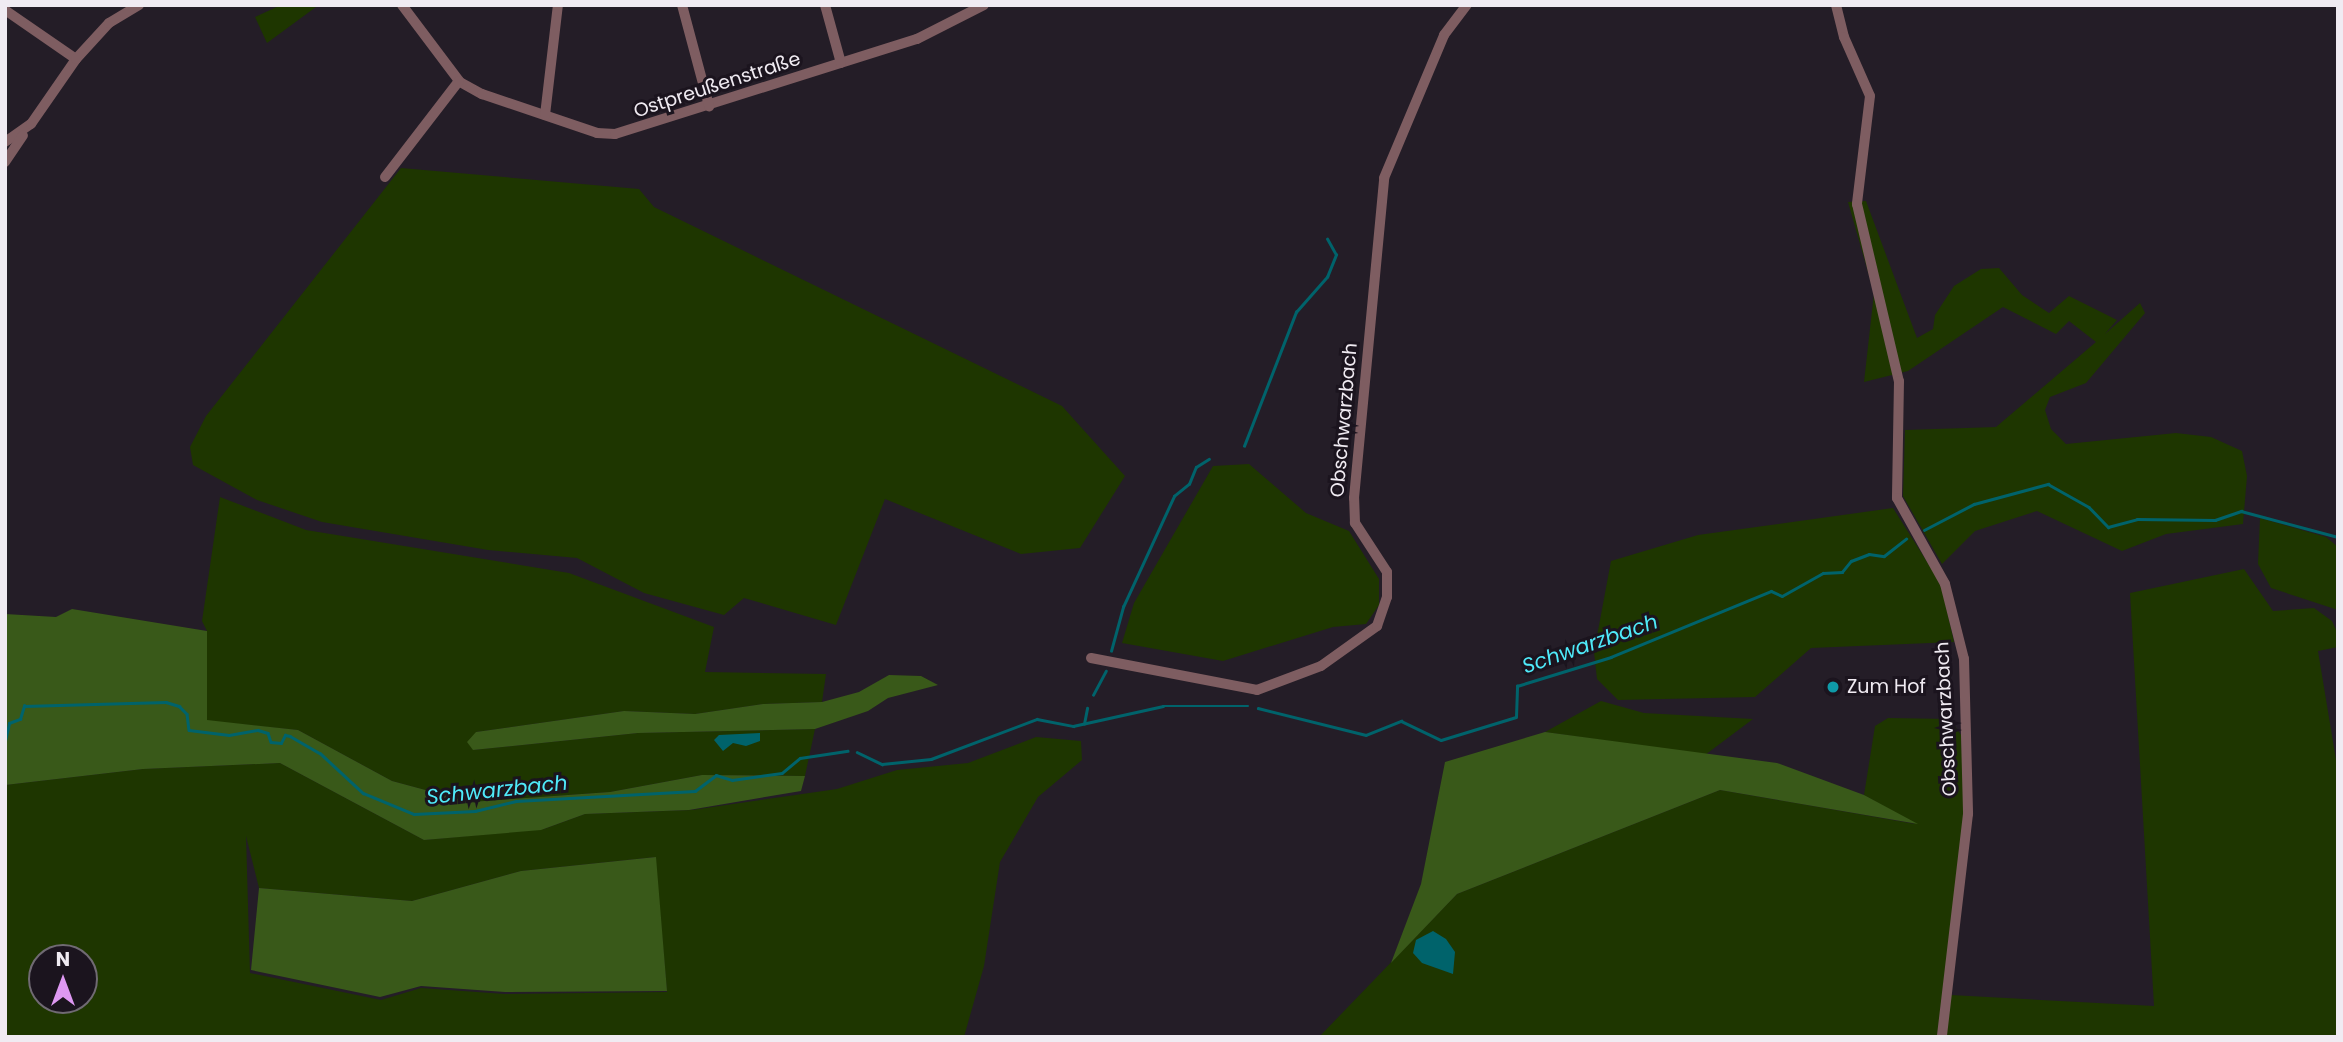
<!DOCTYPE html>
<meta charset="utf-8">
<style>
body{margin:0}
#map{position:relative;width:2343px;height:1042px;overflow:hidden;background:#241d27;font-family:Poppins,sans-serif}
div>[style]{position:absolute}
[style*='--x']{left:calc(var(--x)*1px);top:calc(var(--y)*1px);width:calc(var(--w)*1px);rotate:calc(var(--a)*1deg)}
.green>*{inset:0;background:#1e3600}
.forest>*{inset:0;background:#395919}
.water>*{inset:0;background:#00636b}
.stream>*{height:2.5px;margin:-1.25px;padding:0 1.25px;transform-origin:1.25px;border-radius:1.25px;background:#00636b}
.street>*{height:10px;margin:-5px;padding:0 5px;transform-origin:5px;border-radius:5px;background:#7e5d61}
.dots>*{width:19px;height:19px;translate:-50% -50%;box-sizing:border-box;border:4px solid #1b141e;border-radius:50%}
span{translate:-50% -50%;white-space:nowrap;text-align:center;line-height:1.15;-webkit-text-stroke:6px #1b141e;paint-order:stroke}
.street-label{font-size:19px;color:#f0ebf2}
.poi-label{font-size:19px;color:#f0ebf2}
.left{translate:0 -50%;text-align:left}
.water-label{font-size:21px;color:#4feaf9;font-style:italic}
.frame{position:absolute;inset:0;border:7px solid #f0ebf2;pointer-events:none}
.north{position:absolute;left:28px;top:944px;width:70px;height:70px;box-sizing:border-box;background:#1b141e;border:2px solid #706a73;border-radius:50%;rotate:0deg;font-size:19px;font-weight:700;line-height:28px;text-align:center;color:#f0ebf2}
.north::after{content:'';display:block;margin:auto;width:24px;height:32px;background:#de98f2;clip-path:polygon(50% 0,100% 100%,50% 72%,0 100%)}
</style>
<div id="map">
<div class="green">
<i style="clip-path:polygon(281px 5px,316px 7px,267px 43px,255px 17px)"></i>
<i style="clip-path:polygon(401px 168px,639px 189px,654px 207px,1062px 406px,1125px 476px,1080px 548px,1021px 554px,885px 499px,836px 625px,744px 598px,724px 615px,644px 593px,577px 558px,488px 550px,322px 522px,257px 500px,193px 465px,190px 447px,206px 416px)"></i>
<i style="clip-path:polygon(1866px 201px,1917px 338px,1933px 329px,1935px 315px,1954px 286px,1981px 269px,1999px 268px,2022px 295px,2049px 313px,2069px 296px,2117px 320px,2105px 334px,2140px 303px,2145px 313px,2086px 383px,2050px 397px,2045px 410px,2051px 429px,2066px 444px,2176px 433px,2211px 437px,2242px 451px,2247px 476px,2243px 524px,2166px 534px,2122px 551px,2037px 511px,1975px 531px,1942px 564px,1903px 496px,1905px 430px,1996px 427px,2096px 342px,2069px 321px,2056px 334px,2003px 307px,1908px 371px,1864px 382px,1874px 293px,1848px 202px)"></i>
<i style="clip-path:polygon(1249px 464px,1306px 513px,1349px 531px,1379px 579px,1379px 605px,1366px 624px,1333px 627px,1223px 661px,1122px 643px,1134px 603px,1213px 466px)"></i>
<i style="clip-path:polygon(220px 497px,306px 530px,569px 573px,714px 627px,705px 672px,826px 674px,822px 702px,763px 704px,695px 714px,624px 711px,476px 732px,473px 750px,638px 733px,815px 729px,805px 776px,702px 775px,610px 792px,470px 802px,392px 781px,298px 730px,207px 721px,207px 631px,202px 621px)"></i>
<i style="clip-path:polygon(1893px 508px,1941px 584px,1954px 642px,1811px 648px,1755px 697px,1618px 700px,1597px 679px,1594px 652px,1611px 561px,1698px 535px)"></i>
<i style="clip-path:polygon(2260px 518px,2326px 537px,2338px 547px,2338px 610px,2271px 588px,2258px 564px)"></i>
<i style="clip-path:polygon(2244px 569px,2273px 611px,2314px 608px,2332px 621px,2338px 634px,2338px 647px,2318px 651px,2338px 772px,2338px 1037px,1944px 1037px,1951px 995px,2154px 1006px,2130px 593px)"></i>
<i style="clip-path:polygon(1601px 701px,1644px 713px,1753px 719px,1705px 755px,1545px 732px)"></i>
<i style="clip-path:polygon(1888px 718px,1950px 719px,1961px 735px,1965px 816px,1937px 1037px,1319px 1037px,1457px 894px,1720px 790px,1915px 824px,1864px 795px,1875px 726px)"></i>
<i style="clip-path:polygon(evenodd,1036px 737px,1081px 741px,1082px 760px,1038px 797px,1000px 862px,984px 966px,964px 1037px,5px 1037px,5px 785px,143px 769px,280px 763px,424px 840px,544px 829px,585px 814px,692px 810px,837px 789px,897px 770px,968px 763px,1036px 737px,246px 836px,259px 888px,412px 901px,521px 871px,655px 857px,667px 992px,505px 994px,421px 988px,381px 1000px,250px 973px,246px 836px,1036px 737px,42px 958px,84px 958px,84px 1000px,42px 1000px,42px 958px)"></i>
</div>
<div class="forest">
<i style="clip-path:polygon(72px 609px,207px 631px,207px 720px,298px 730px,392px 781px,470px 802px,610px 792px,702px 775px,805px 776px,801px 791px,689px 810px,585px 814px,541px 830px,424px 840px,280px 763px,143px 769px,5px 785px,5px 614px,56px 617px)"></i>
<i style="clip-path:polygon(889px 675px,921px 676px,938px 685px,888px 698px,868px 711px,815px 729px,638px 733px,473px 750px,467px 742px,476px 732px,624px 711px,695px 714px,763px 704px,822px 702px,859px 692px)"></i>
<i style="clip-path:polygon(1545px 732px,1777px 763px,1864px 795px,1918px 824px,1720px 790px,1457px 894px,1391px 963px,1421px 884px,1445px 762px)"></i>
<i style="clip-path:polygon(656px 857px,667px 991px,505px 992px,421px 986px,380px 997px,251px 970px,259px 888px,412px 901px,521px 871px)"></i>
</div>
<div class="water">
<i style="clip-path:polygon(760px 733px,760px 741px,746px 746px,733px 743px,723px 751px,714px 740px,719px 735px)"></i>
<i style="clip-path:polygon(1433px 931px,1446px 939px,1455px 952px,1453px 974px,1422px 963px,1413px 953px,1416px 940px)"></i>
</div>
<div class="stream">
<i style="--x:1244;--y:446;--w:144;--a:-68.8"></i>
<i style="--x:1296;--y:312;--w:47;--a:-48.5"></i>
<i style="--x:1327;--y:277;--w:24;--a:-68"></i>
<i style="--x:1336;--y:255;--w:18;--a:-119"></i>
<i style="--x:1924;--y:530;--w:56;--a:-27.5"></i>
<i style="--x:1974;--y:504;--w:77;--a:-15.1"></i>
<i style="--x:2048;--y:484;--w:47;--a:29.3"></i>
<i style="--x:2089;--y:507;--w:28;--a:46"></i>
<i style="--x:2108;--y:527;--w:30;--a:-15"></i>
<i style="--x:2137;--y:519;--w:78;--a:0.7"></i>
<i style="--x:2215;--y:520;--w:28;--a:-19"></i>
<i style="--x:2241;--y:511;--w:100;--a:15"></i>
<i style="--x:1111;--y:651;--w:46;--a:-74.7"></i>
<i style="--x:1123;--y:607;--w:122;--a:-65.3"></i>
<i style="--x:1174;--y:496;--w:19;--a:-39"></i>
<i style="--x:1189;--y:484;--w:18;--a:-68"></i>
<i style="--x:1196;--y:467;--w:15;--a:-32"></i>
<i style="--x:1093;--y:695;--w:27;--a:-62"></i>
<i style="--x:1258;--y:708;--w:111;--a:14"></i>
<i style="--x:1366;--y:735;--w:38;--a:-22"></i>
<i style="--x:1401;--y:721;--w:44;--a:25.4"></i>
<i style="--x:1441;--y:740;--w:78;--a:-17"></i>
<i style="--x:1516;--y:717;--w:31;--a:-88"></i>
<i style="--x:1517;--y:686;--w:98;--a:-17.1"></i>
<i style="--x:1611;--y:657;--w:173;--a:-22.4"></i>
<i style="--x:1771;--y:591;--w:12;--a:24"></i>
<i style="--x:1782;--y:596;--w:47;--a:-29.3"></i>
<i style="--x:1823;--y:573;--w:19;--a:-3"></i>
<i style="--x:1842;--y:572;--w:14;--a:-51"></i>
<i style="--x:1851;--y:561;--w:19;--a:-21"></i>
<i style="--x:1869;--y:554;--w:15;--a:8"></i>
<i style="--x:1884;--y:556;--w:28;--a:-38"></i>
<i style="--x:1084;--y:724;--w:16;--a:-79"></i>
<i style="--x:5;--y:741;--w:18;--a:-77"></i>
<i style="--x:9;--y:723;--w:12;--a:-20"></i>
<i style="--x:20;--y:719;--w:14;--a:-73"></i>
<i style="--x:24;--y:706;--w:142;--a:-1.6"></i>
<i style="--x:166;--y:702;--w:14;--a:17"></i>
<i style="--x:179;--y:706;--w:11;--a:45"></i>
<i style="--x:187;--y:714;--w:16;--a:83"></i>
<i style="--x:189;--y:730;--w:40;--a:7.1"></i>
<i style="--x:229;--y:735;--w:29;--a:-10"></i>
<i style="--x:258;--y:730;--w:10;--a:17"></i>
<i style="--x:268;--y:733;--w:9;--a:72"></i>
<i style="--x:271;--y:742;--w:10;--a:6"></i>
<i style="--x:281;--y:743;--w:9;--a:-63"></i>
<i style="--x:285;--y:735;--w:5;--a:11"></i>
<i style="--x:290;--y:736;--w:34;--a:30"></i>
<i style="--x:320;--y:753;--w:59;--a:42.9"></i>
<i style="--x:363;--y:793;--w:55;--a:22.4"></i>
<i style="--x:414;--y:814;--w:61;--a:-2.8"></i>
<i style="--x:475;--y:811;--w:42;--a:-13.7"></i>
<i style="--x:516;--y:801;--w:179;--a:-3.2"></i>
<i style="--x:695;--y:791;--w:26;--a:-37"></i>
<i style="--x:716;--y:775;--w:17;--a:17"></i>
<i style="--x:732;--y:780;--w:50;--a:-8"></i>
<i style="--x:782;--y:773;--w:23;--a:-40"></i>
<i style="--x:800;--y:758;--w:48;--a:-8.5"></i>
<i style="--x:857;--y:752;--w:28;--a:26"></i>
<i style="--x:882;--y:764;--w:49;--a:-5.8"></i>
<i style="--x:931;--y:759;--w:113;--a:-20.7"></i>
<i style="--x:1037;--y:719;--w:37;--a:11"></i>
<i style="--x:1073;--y:726;--w:92;--a:-12.5"></i>
<i style="--x:1163;--y:706;--w:85;--a:0"></i>
</div>
<div class="street">
<i style="--x:402;--y:5;--w:96;--a:53"></i>
<i style="--x:460;--y:82;--w:25;--a:29"></i>
<i style="--x:482;--y:94;--w:121;--a:18.7"></i>
<i style="--x:597;--y:133;--w:18;--a:3"></i>
<i style="--x:615;--y:134;--w:317;--a:-17.5"></i>
<i style="--x:917;--y:39;--w:75;--a:-26.9"></i>
<i style="--x:682;--y:5;--w:105;--a:75"></i>
<i style="--x:825;--y:5;--w:60;--a:74.6"></i>
<i style="--x:1836;--y:5;--w:33;--a:76"></i>
<i style="--x:1844;--y:37;--w:64;--a:66.2"></i>
<i style="--x:1870;--y:96;--w:109;--a:96.9"></i>
<i style="--x:1857;--y:204;--w:182;--a:76.7"></i>
<i style="--x:1899;--y:381;--w:117;--a:91"></i>
<i style="--x:1897;--y:498;--w:98;--a:60.8"></i>
<i style="--x:1945;--y:584;--w:77;--a:75.8"></i>
<i style="--x:1964;--y:659;--w:155;--a:88.5"></i>
<i style="--x:1968;--y:814;--w:225;--a:96.7"></i>
<i style="--x:5;--y:10;--w:86;--a:34.6"></i>
<i style="--x:545;--y:115;--w:111;--a:-83.3"></i>
<i style="--x:5;--y:142;--w:32;--a:-35"></i>
<i style="--x:31;--y:124;--w:79;--a:-55.3"></i>
<i style="--x:76;--y:59;--w:49;--a:-47.5"></i>
<i style="--x:109;--y:23;--w:35;--a:-31"></i>
<i style="--x:5;--y:162;--w:32;--a:-56"></i>
<i style="--x:385;--y:177;--w:121;--a:-52.4"></i>
<i style="--x:1091;--y:658;--w:169;--a:10.9"></i>
<i style="--x:1257;--y:690;--w:68;--a:-20.6"></i>
<i style="--x:1321;--y:666;--w:69;--a:-35.5"></i>
<i style="--x:1377;--y:626;--w:31;--a:-71"></i>
<i style="--x:1387;--y:597;--w:25;--a:-90"></i>
<i style="--x:1387;--y:572;--w:59;--a:-123.1"></i>
<i style="--x:1355;--y:523;--w:25;--a:-92"></i>
<i style="--x:1354;--y:498;--w:321;--a:-84.6"></i>
<i style="--x:1384;--y:178;--w:155;--a:-67.2"></i>
<i style="--x:1444;--y:35;--w:38;--a:-53"></i>
</div>
<div class="dots">
<i style="left:1833px;top:687px;background:#0f9aa8"></i>
</div>
<div class="street-label">
<span style="left:717px;top:85px;rotate:-18deg">Ostpreußenstraße</span>
<span style="left:1344px;top:420px;rotate:-85deg">Obschwarzbach</span>
<span style="left:1946px;top:719px;rotate:-93deg">Obschwarzbach</span>
</div>
<div class="poi-label">
<span class="left" style="left:1847px;top:687px">Zum Hof</span>
</div>
<div class="water-label">
<span style="left:1590px;top:644px;rotate:-19deg">Schwarzbach</span>
<span style="left:497px;top:790px;rotate:-6deg">Schwarzbach</span>
</div>
<div class="frame"></div>
<div class="north">N</div>
</div>
